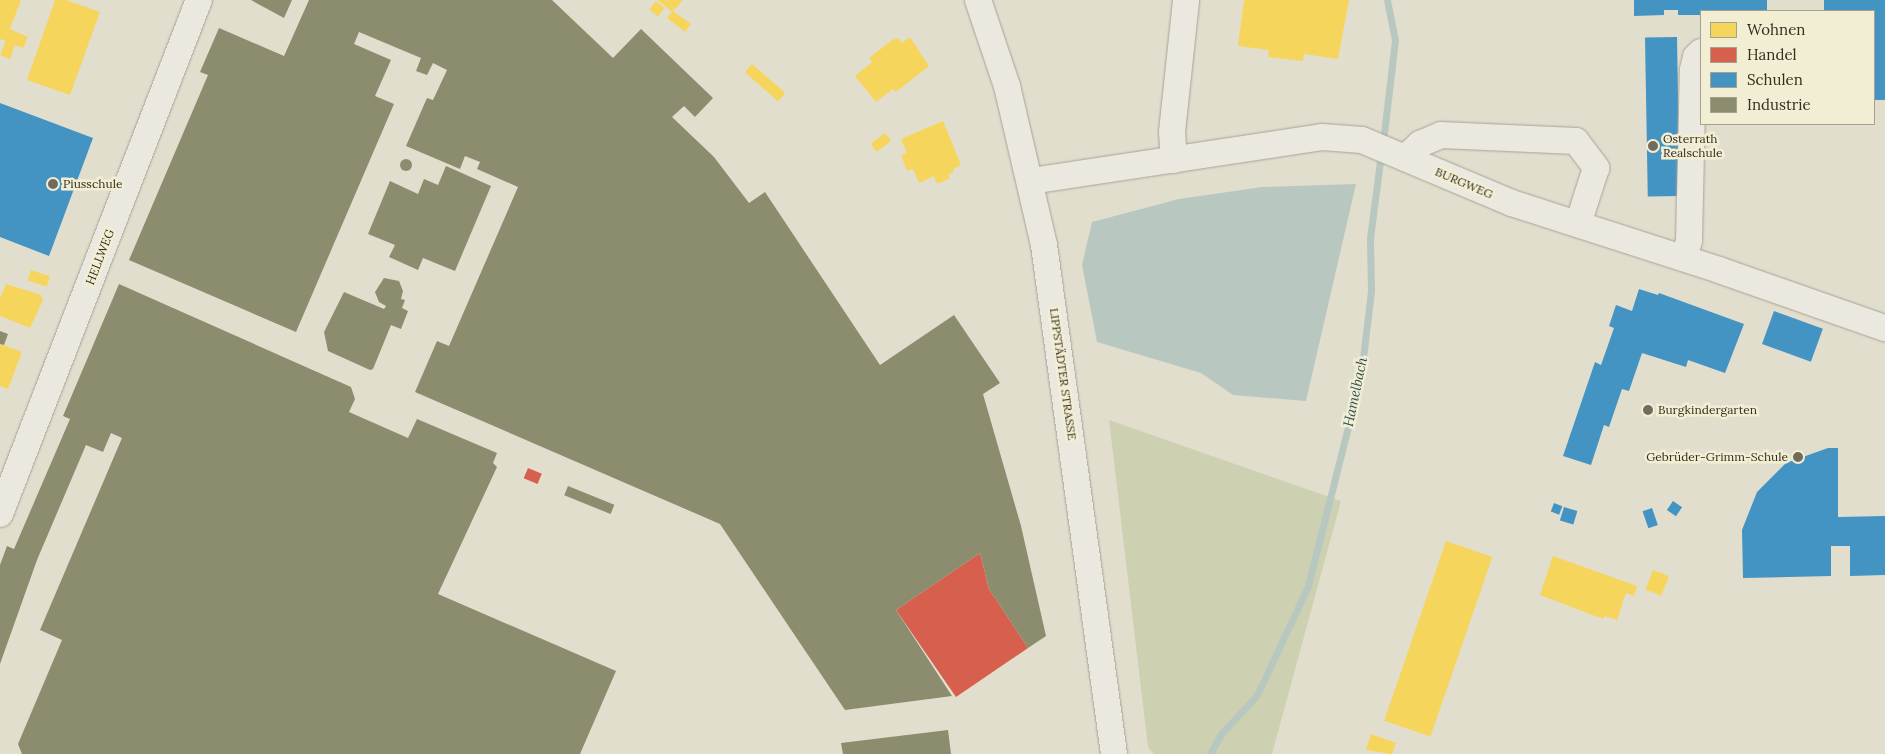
<!DOCTYPE html>
<meta charset="utf-8">
<style>
body{margin:0}
#map{position:relative;width:1885px;height:754px;overflow:hidden;background:#e2decd;font-family:Lora,serif}
div>[style]{position:absolute}
[style*='--x']{left:calc(var(--x)*1px);top:calc(var(--y)*1px);width:calc(var(--w)*1px);rotate:calc(var(--a)*1deg)}
.green>*{inset:0;background:#cdd1b1}
.water>*{inset:0;background:#b8c8c0}
.homes>*{inset:0;background:#f6d55c;transform-origin:0 0}
.shops>*{inset:0;background:#d6604d;transform-origin:0 0}
.schools>*{inset:0;background:#4393c3;transform-origin:0 0}
.industry>*{inset:0;background:#8c8c6e;transform-origin:0 0}
.round{border-radius:50%}
.stream>*{height:7px;margin:-3.5px;padding:0 3.5px;transform-origin:3.5px;border-radius:3.5px;background:#b8c8c0}
.roads{filter:drop-shadow(0 0 1px #a7a396) drop-shadow(0 0 1px #a7a396)}
.minor>*{height:26px;margin:-13px;padding:0 13px;transform-origin:13px;border-radius:13px;background:#eae8df}
.dots>*{width:14px;height:14px;translate:-50% -50%;box-sizing:border-box;border:2px solid #f2eed4;border-radius:50%}
span{translate:-50% -50%;white-space:nowrap;text-align:center;line-height:1.15;-webkit-text-stroke:5px #f2eed4;paint-order:stroke}
.poi-label{font-size:12px;color:#352d1f}
.left{translate:0 -50%;text-align:left}
.right{translate:-100% -50%;text-align:right}
.street-label{font-size:12px;color:#352d1f}
.water-label{font-size:14px;color:#305053;font-style:italic}
.legend{position:absolute;left:1700px;top:10px;width:175px;height:115px;box-sizing:border-box;background:#f2eed4;border:1px solid #a6a18c;margin:0;padding:6px 9px;list-style:none;font-size:15px;color:#352d1f}
.legend li{display:flex;align-items:center;gap:10px;height:25px}
.legend b{width:25px;border:1px solid #a6a18c}
</style>
<div id="map">
<div class="green">
<i style="clip-path:polygon(1109px 420px,1341px 501px,1272px 754px,1154px 754px,1148px 747px)"></i>
</div>
<div class="water">
<i style="clip-path:polygon(1356px 184px,1306px 401px,1233px 395px,1201px 373px,1097px 342px,1082px 265px,1092px 222px,1179px 199px,1262px 187px)"></i>
</div>
<div class="homes">
<i style="clip-path:polygon(0 0,21px 0,10px 29px,28px 37px,23px 48px,15px 45px,10px 59px,0 55px,6px 41px,0 39px)"></i>
<i style="clip-path:polygon(55px 0,66px 0,100px 12px,70px 95px,27px 80px)"></i>
<i style="clip-path:polygon(658px 0,683px 0,673px 11px,691px 24px,685px 32px,667px 18px,672px 12px)"></i>
<i style="clip-path:polygon(1244px 0,1349px 0,1338px 59px,1304px 54px,1303px 61px,1268px 57px,1269px 50px,1238px 46px)"></i>
<i style="left:656px;top:1px;width:11px;height:11px;rotate:38deg"></i>
<i style="clip-path:polygon(910px 37px,929px 66px,896px 92px,893px 89px,876px 102px,855px 76px,872px 62px,869px 58px,892px 40px,898px 38px,902px 43px)"></i>
<i style="left:752px;top:64px;width:44px;height:11px;rotate:41deg"></i>
<i style="clip-path:polygon(943px 121px,961px 165px,953px 169px,954px 172px,948px 174px,950px 178px,937px 184px,934px 176px,919px 183px,913px 169px,907px 171px,901px 155px,907px 153px,901px 139px)"></i>
<i style="left:885px;top:133px;width:10px;height:18px;rotate:53deg"></i>
<i style="left:31px;top:270px;width:20px;height:11px;rotate:18deg"></i>
<i style="clip-path:polygon(6px 284px,41px 295px,43px 300px,30px 328px,0 316px,0 298px)"></i>
<i style="clip-path:polygon(0 344px,22px 352px,8px 389px,0 386px)"></i>
<i style="left:1446px;top:541px;width:49px;height:190px;rotate:19deg"></i>
<i style="clip-path:polygon(1553px 556px,1637px 586px,1634px 596px,1626px 593px,1617px 620px,1604px 616px,1603px 619px,1540px 595px)"></i>
<i style="left:1653px;top:570px;width:17px;height:21px;rotate:21deg"></i>
<i style="clip-path:polygon(1371px 734px,1396px 743px,1392px 754px,1366px 750px)"></i>
</div>
<div class="shops">
<i style="left:528px;top:468px;width:15px;height:11px;rotate:23deg"></i>
<i style="clip-path:polygon(980px 553px,989px 589px,1028px 648px,956px 697px,896px 610px)"></i>
</div>
<div class="schools">
<i style="clip-path:polygon(1634px 0,1767px 0,1767px 11px,1701px 11px,1701px 15px,1678px 15px,1678px 10px,1664px 10px,1664px 15px,1634px 16px)"></i>
<i style="clip-path:polygon(1824px 0,1885px 0,1885px 100px,1874px 100px,1874px 11px,1824px 11px)"></i>
<i style="left:1677px;top:37px;width:159px;height:32px;rotate:89deg"></i>
<i style="clip-path:polygon(0 103px,93px 138px,49px 256px,0 237px)"></i>
<i style="clip-path:polygon(1639px 289px,1658px 295px,1659px 293px,1744px 324px,1725px 373px,1688px 360px,1686px 367px,1642px 353px,1629px 391px,1622px 389px,1609px 427px,1604px 425px,1591px 465px,1563px 456px,1595px 362px,1601px 365px,1614px 328px,1609px 326px,1616px 305px,1632px 311px)"></i>
<i style="left:1774px;top:311px;width:52px;height:35px;rotate:20deg"></i>
<i style="clip-path:polygon(1828px 448px,1838px 448px,1838px 517px,1885px 516px,1885px 575px,1850px 576px,1850px 546px,1831px 546px,1831px 576px,1743px 578px,1742px 530px,1757px 492px,1786px 463px)"></i>
<i style="left:1673px;top:501px;width:11px;height:11px;rotate:34deg"></i>
<i style="left:1554px;top:503px;width:9px;height:9px;rotate:21deg"></i>
<i style="left:1564px;top:507px;width:14px;height:14px;rotate:17deg"></i>
<i style="left:1652px;top:508px;width:18px;height:10px;rotate:71deg"></i>
</div>
<div class="industry">
<i style="clip-path:polygon(251px 0,292px 0,284px 18px)"></i>
<i style="clip-path:polygon(309px 0,552px 0,613px 58px,641px 29px,713px 98px,695px 117px,684px 106px,672px 117px,714px 157px,749px 203px,765px 192px,880px 365px,954px 315px,1000px 383px,983px 394px,1021px 526px,1046px 636px,1028px 648px,989px 589px,980px 553px,896px 610px,952px 696px,845px 710px,720px 524px,415px 392px,437px 341px,449px 346px,518px 187px,477px 169px,480px 162px,465px 156px,460px 169px,406px 146px,427px 98px,433px 100px,447px 70px,433px 63px,427px 75px,416px 71px,421px 58px,359px 32px,354px 44px,391px 60px,375px 96px,394px 104px,296px 332px,129px 260px,208px 75px,200px 72px,219px 28px,284px 56px)"></i>
<i class="round" style="left:400px;top:159px;width:12px;height:12px"></i>
<i style="clip-path:polygon(446px 166px,491px 186px,455px 271px,423px 258px,418px 270px,389px 257px,395px 245px,368px 234px,390px 181px,418px 194px,424px 179px,438px 185px)"></i>
<i style="clip-path:polygon(384px 278px,399px 281px,403px 291px,401px 299px,405px 300px,402px 308px,408px 311px,401px 329px,391px 325px,373px 369px,370px 370px,328px 351px,324px 332px,344px 292px,384px 309px,386px 306px,379px 302px,375px 292px)"></i>
<i style="clip-path:polygon(119px 284px,351px 387px,355px 399px,349px 412px,408px 438px,417px 419px,497px 453px,493px 463px,497px 467px,438px 594px,616px 671px,580px 754px,22px 754px,18px 744px,62px 640px,40px 630px,122px 438px,111px 433px,103px 452px,86px 445px,37px 560px,0 664px,0 565px,7px 546px,14px 549px,70px 419px,63px 416px)"></i>
<i style="clip-path:polygon(0 331px,8px 334px,4px 345px,0 344px)"></i>
<i style="left:568px;top:486px;width:50px;height:10px;rotate:22deg"></i>
<i style="clip-path:polygon(948px 730px,951px 754px,843px 754px,841px 743px)"></i>
</div>
<div class="stream">
<i style="--x:1383;--y:142;--w:103;--a:-83.3"></i>
<i style="--x:1395;--y:40;--w:41;--a:-101.3"></i>
<i style="--x:1210;--y:754;--w:23;--a:-61"></i>
<i style="--x:1221;--y:734;--w:53;--a:-47.3"></i>
<i style="--x:1257;--y:695;--w:120;--a:-64.9"></i>
<i style="--x:1308;--y:586;--w:218;--a:-75.9"></i>
<i style="--x:1361;--y:375;--w:85;--a:-83.2"></i>
<i style="--x:1371;--y:291;--w:53;--a:-91.1"></i>
<i style="--x:1370;--y:238;--w:86;--a:-82.6"></i>
</div>
<div class="roads">
<div class="minor">
<i style="--x:978;--y:0;--w:91;--a:71.4"></i>
<i style="--x:1007;--y:86;--w:163;--a:76.9"></i>
<i style="--x:1044;--y:245;--w:514;--a:82.17"></i>
<i style="--x:1405;--y:158;--w:21;--a:-43"></i>
<i style="--x:1420;--y:144;--w:23;--a:-23"></i>
<i style="--x:1441;--y:135;--w:135;--a:2.5"></i>
<i style="--x:1576;--y:141;--w:34;--a:53"></i>
<i style="--x:1596;--y:168;--w:59;--a:107.8"></i>
<i style="--x:1174;--y:160;--w:28;--a:-94"></i>
<i style="--x:1172;--y:132;--w:133;--a:-83.9"></i>
<i style="--x:1031;--y:181;--w:294;--a:-8.6"></i>
<i style="--x:1322;--y:137;--w:40;--a:4.3"></i>
<i style="--x:1362;--y:140;--w:163;--a:22.8"></i>
<i style="--x:1512;--y:203;--w:218;--a:17.9"></i>
<i style="--x:1719;--y:270;--w:176;--a:19.3"></i>
<i style="--x:1684;--y:258;--w:19;--a:-74"></i>
<i style="--x:1689;--y:240;--w:170;--a:-88.7"></i>
<i style="--x:1693;--y:70;--w:13;--a:-77"></i>
<i style="--x:1696;--y:57;--w:7;--a:-45"></i>
<i style="--x:0;--y:514;--w:551;--a:-68.84"></i>
</div>
</div>
<div class="dots">
<i style="left:1653px;top:146px;background:#726b5c"></i>
<i style="left:53px;top:184px;background:#726b5c"></i>
<i style="left:1648px;top:410px;background:#726b5c"></i>
<i style="left:1798px;top:457px;background:#726b5c"></i>
</div>
<div class="poi-label">
<span class="left" style="left:1663px;top:146px">Osterrath<br>Realschule</span>
<span class="left" style="left:63px;top:184px">Piusschule</span>
<span class="left" style="left:1658px;top:410px">Burgkindergarten</span>
<span class="right" style="left:1788px;top:457px">Gebrüder-Grimm-Schule</span>
</div>
<div class="street-label">
<span style="left:1464px;top:183px;rotate:23deg">BURGWEG</span>
<span style="left:100px;top:257px;rotate:-69deg">HELLWEG</span>
<span style="left:1063px;top:374px;rotate:82deg">LIPPSTÄDTER STRASSE</span>
</div>
<div class="water-label">
<span style="left:1355px;top:392px;rotate:-78deg">Hamelbach</span>
</div>
<ul class="legend">
<li><b style="height:14px;background:#f6d55c"></b>Wohnen</li>
<li><b style="height:14px;background:#d6604d"></b>Handel</li>
<li><b style="height:14px;background:#4393c3"></b>Schulen</li>
<li><b style="height:14px;background:#8c8c6e"></b>Industrie</li>
</ul>
</div>
